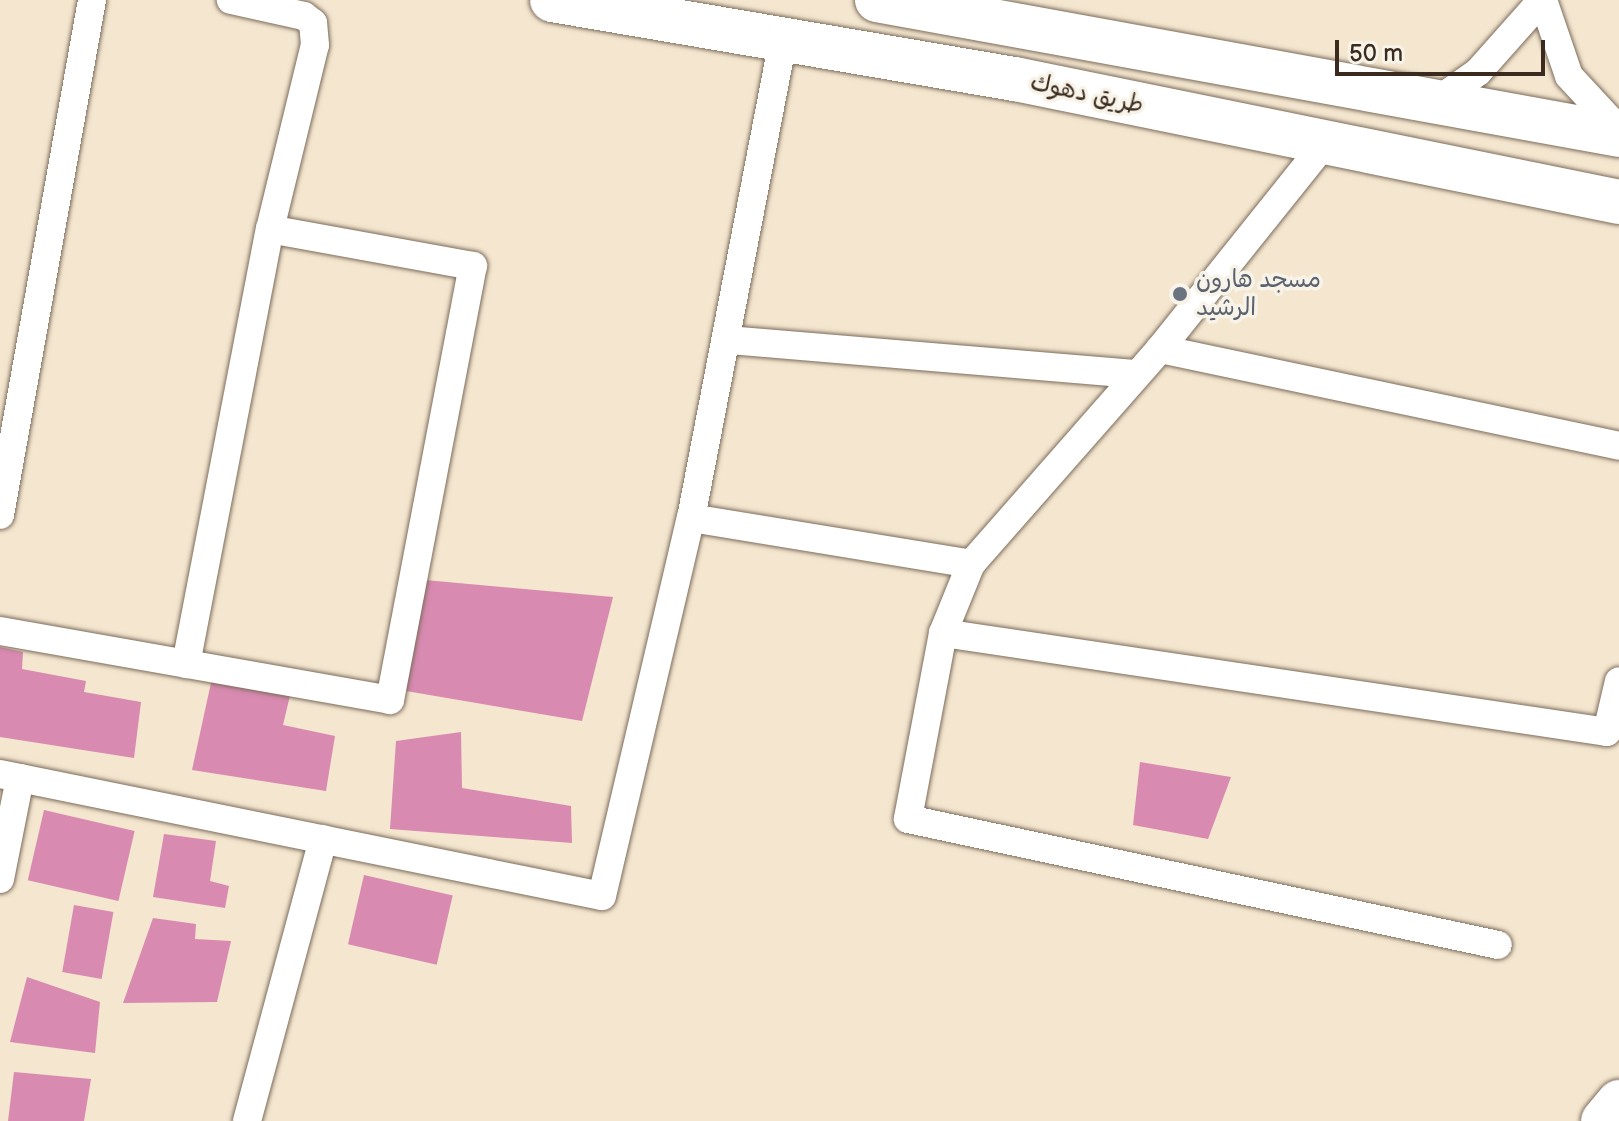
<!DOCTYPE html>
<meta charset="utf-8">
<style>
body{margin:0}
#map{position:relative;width:1619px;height:1121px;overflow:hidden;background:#f4e6cf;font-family:"Balsamiq Sans","Playpen Sans Arabic",sans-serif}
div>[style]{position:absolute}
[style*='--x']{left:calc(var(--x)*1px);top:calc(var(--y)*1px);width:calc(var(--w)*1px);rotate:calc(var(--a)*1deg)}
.building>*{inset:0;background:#d88ab1;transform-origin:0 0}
.roads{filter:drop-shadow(0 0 2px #7c6c5c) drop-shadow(0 0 2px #7c6c5c)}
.minor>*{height:28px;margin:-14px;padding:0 14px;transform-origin:14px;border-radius:14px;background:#fff}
.primary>*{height:44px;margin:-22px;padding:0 22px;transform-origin:22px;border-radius:22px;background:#fff}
.trunk>*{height:44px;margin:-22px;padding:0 22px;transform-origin:22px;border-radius:22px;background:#fff}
.dots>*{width:22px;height:22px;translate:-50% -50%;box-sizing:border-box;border:4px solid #f7f3e8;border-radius:50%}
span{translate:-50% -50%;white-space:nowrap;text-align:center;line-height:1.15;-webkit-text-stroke:7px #f7f3e8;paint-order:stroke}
.street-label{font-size:24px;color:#3b2a1e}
.worship-label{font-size:24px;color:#5b616d}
.left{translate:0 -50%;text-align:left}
.scale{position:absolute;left:1335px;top:40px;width:210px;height:36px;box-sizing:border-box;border:4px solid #3b2a1e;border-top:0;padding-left:10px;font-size:24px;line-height:28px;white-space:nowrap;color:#3b2a1e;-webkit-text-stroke:6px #f7f3e8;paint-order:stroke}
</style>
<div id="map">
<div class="building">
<i style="clip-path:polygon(425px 580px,613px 597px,582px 721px,406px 691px)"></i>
<i style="clip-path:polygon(0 647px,23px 652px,22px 669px,86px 681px,84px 692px,141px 702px,134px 758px,0 737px)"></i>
<i style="clip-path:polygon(214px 669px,293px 683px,283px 725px,335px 736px,326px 791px,192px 770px)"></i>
<i style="clip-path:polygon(461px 732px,462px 788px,571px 806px,572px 843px,390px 829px,396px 741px)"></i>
<i style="clip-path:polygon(1140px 762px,1231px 777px,1208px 839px,1133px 825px)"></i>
<i style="left:44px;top:810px;width:93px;height:72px;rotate:13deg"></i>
<i style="clip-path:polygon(164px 834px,216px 841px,210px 881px,229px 886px,225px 908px,153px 897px)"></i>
<i style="left:364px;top:875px;width:91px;height:71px;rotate:13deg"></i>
<i style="left:74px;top:905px;width:40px;height:68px;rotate:10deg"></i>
<i style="clip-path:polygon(153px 918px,196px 924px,195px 939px,231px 941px,217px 1002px,123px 1003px)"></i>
<i style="clip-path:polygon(27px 977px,100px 1002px,95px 1053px,10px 1042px)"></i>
<i style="clip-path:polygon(14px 1072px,91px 1079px,84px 1121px,8px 1121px)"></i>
</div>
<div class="roads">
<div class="minor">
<i style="--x:1543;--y:0;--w:80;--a:71.1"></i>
<i style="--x:1569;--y:76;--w:74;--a:47.2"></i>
<i style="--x:1437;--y:101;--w:50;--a:-35.3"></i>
<i style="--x:1478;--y:72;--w:96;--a:-48.4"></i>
<i style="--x:1325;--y:143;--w:264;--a:128.7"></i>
<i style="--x:1160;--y:349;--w:286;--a:131.3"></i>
<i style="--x:971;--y:564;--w:74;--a:112.1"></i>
<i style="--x:943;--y:633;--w:671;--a:8.48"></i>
<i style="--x:1607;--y:732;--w:52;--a:-76.8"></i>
<i style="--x:729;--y:340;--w:408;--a:4.8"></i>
<i style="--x:1160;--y:349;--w:469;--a:11.9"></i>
<i style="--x:0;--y:515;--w:523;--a:-79.87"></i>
<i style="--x:691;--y:518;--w:284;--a:9.3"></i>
<i style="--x:0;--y:631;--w:396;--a:10"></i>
<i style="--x:390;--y:700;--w:442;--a:-79.2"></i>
<i style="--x:473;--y:266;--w:206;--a:-169.7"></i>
<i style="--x:943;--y:633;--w:189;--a:100.7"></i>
<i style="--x:908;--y:819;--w:603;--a:12.05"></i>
<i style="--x:186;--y:664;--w:443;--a:-79.1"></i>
<i style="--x:270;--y:229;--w:189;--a:-76.3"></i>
<i style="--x:315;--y:45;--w:22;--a:-95"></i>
<i style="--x:313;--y:23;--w:11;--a:-142"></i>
<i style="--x:304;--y:16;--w:75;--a:-167.6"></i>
<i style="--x:0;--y:774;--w:614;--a:11.46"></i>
<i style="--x:602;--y:896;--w:388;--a:-76.8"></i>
<i style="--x:691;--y:518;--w:490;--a:-79.1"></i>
<i style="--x:0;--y:879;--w:103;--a:-78.8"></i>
<i style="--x:247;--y:1121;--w:292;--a:-74.9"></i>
</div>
<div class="primary">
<i style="--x:552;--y:0;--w:470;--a:9.7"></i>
<i style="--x:1015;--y:79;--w:616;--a:11.51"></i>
<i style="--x:877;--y:0;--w:754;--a:10.31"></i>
</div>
<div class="trunk">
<i style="--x:1603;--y:1121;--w:25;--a:-50"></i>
</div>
</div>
<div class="dots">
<i style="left:1180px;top:294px;background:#6b7280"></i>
</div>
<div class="street-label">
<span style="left:1087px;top:94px;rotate:12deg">طريق دهوك</span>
</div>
<div class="worship-label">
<span class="left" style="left:1196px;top:294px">مسجد هارون<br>الرشيد</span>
</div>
<div class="scale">50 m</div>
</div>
